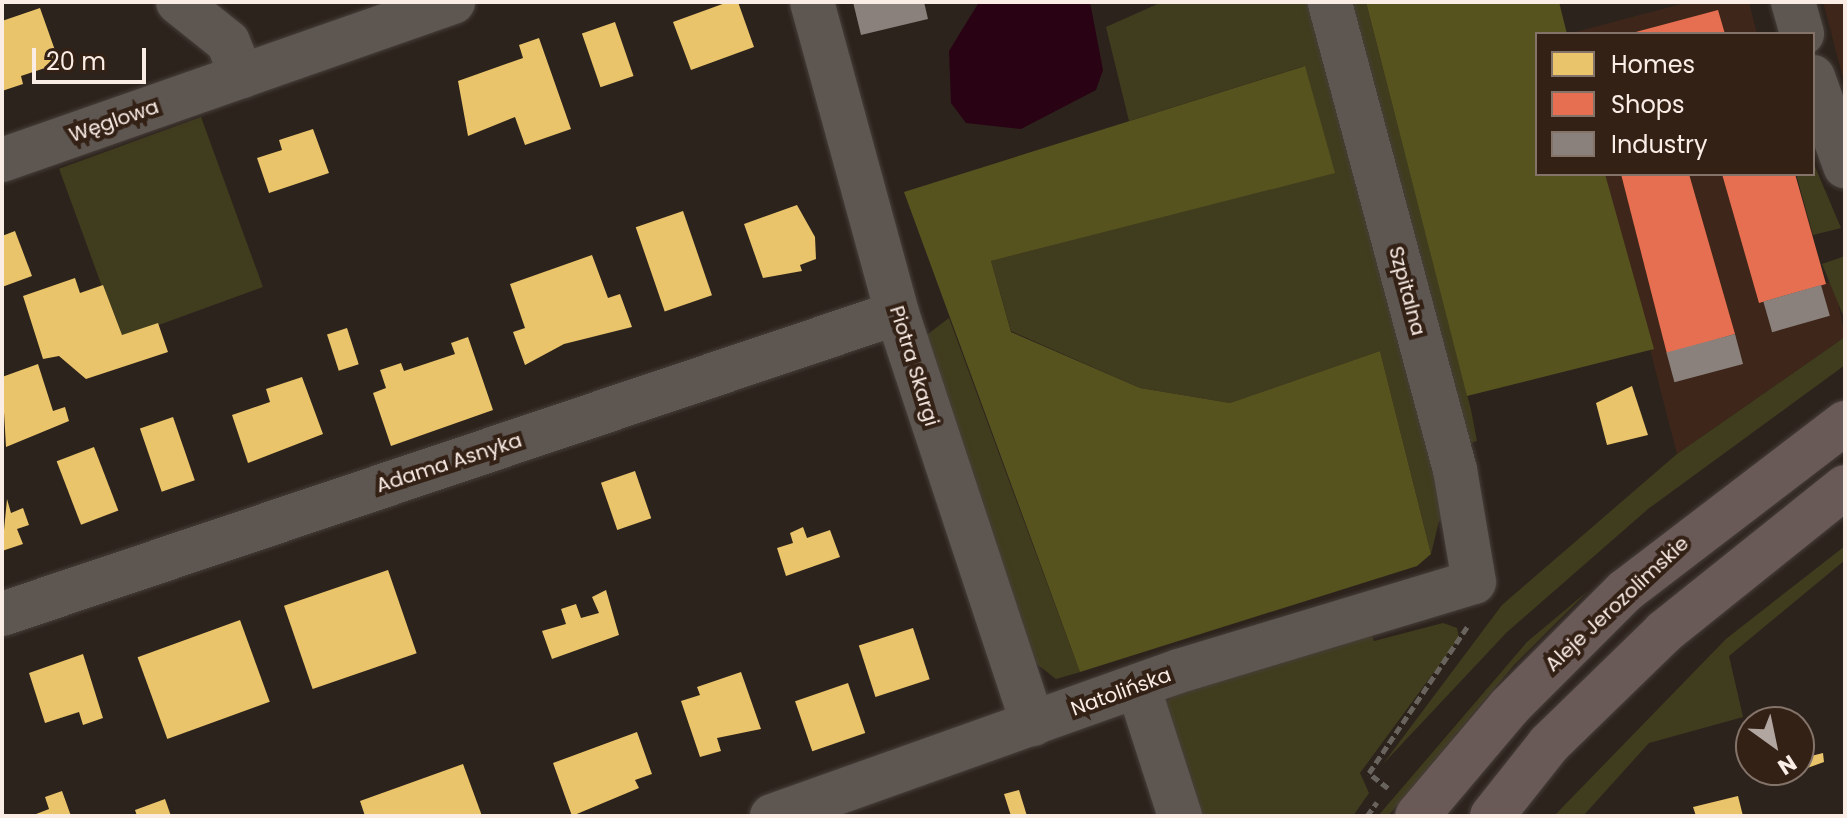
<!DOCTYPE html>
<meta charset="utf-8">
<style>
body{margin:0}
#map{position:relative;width:1847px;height:818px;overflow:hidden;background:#2d231d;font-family:Poppins,sans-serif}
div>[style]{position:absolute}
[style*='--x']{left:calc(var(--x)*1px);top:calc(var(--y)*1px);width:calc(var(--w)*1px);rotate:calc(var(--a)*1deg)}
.built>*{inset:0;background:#3e271a}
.green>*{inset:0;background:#403d1e;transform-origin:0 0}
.forest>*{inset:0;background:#57531f}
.water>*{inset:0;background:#290314}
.homes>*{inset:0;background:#e9c46a;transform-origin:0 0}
.shops>*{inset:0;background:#e76f51}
.industry>*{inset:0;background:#8a817c;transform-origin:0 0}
.path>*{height:5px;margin-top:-2.5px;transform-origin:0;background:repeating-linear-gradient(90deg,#69635e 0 8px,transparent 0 12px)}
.roads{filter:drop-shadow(0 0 2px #463e39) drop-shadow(0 0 2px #463e39)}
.minor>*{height:44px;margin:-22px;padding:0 22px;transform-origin:22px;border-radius:22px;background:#5d5651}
.major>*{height:44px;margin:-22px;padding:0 22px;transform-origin:22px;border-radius:22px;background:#6a5a57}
span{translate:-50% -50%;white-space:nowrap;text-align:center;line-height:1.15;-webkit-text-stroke:8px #342116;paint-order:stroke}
.street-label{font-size:20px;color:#faede6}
.frame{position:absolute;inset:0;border:4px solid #faede6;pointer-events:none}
.legend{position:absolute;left:1535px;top:32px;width:280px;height:144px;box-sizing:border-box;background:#342116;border:2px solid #837369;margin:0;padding:10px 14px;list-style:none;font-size:24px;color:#faede6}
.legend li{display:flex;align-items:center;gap:16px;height:40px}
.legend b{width:40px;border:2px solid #837369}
.north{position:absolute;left:1735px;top:706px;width:80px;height:80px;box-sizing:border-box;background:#342116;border:2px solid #837369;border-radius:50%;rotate:147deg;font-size:22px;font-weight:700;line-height:32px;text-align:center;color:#faede6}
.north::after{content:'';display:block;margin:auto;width:28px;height:36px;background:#b2a6a0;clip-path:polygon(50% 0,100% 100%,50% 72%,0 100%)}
.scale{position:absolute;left:32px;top:48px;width:114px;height:36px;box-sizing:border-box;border:4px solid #faede6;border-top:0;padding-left:10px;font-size:24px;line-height:28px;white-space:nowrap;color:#faede6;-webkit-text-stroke:6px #342116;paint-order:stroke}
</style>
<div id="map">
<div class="built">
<i style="clip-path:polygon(1689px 2px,1749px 2px,1757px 34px,1568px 34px)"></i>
<i style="clip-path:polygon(1823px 2px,1845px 2px,1845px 85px)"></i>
<i style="clip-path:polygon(1605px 174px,1795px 174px,1826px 283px,1834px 282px,1845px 337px,1677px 454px)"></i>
</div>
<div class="green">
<i style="clip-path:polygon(1162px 2px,1323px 2px,1452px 517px,1439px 521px,1431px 554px,1380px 351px,1230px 403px,1140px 388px,1011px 331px,991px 261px,1155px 218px,1304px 66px,1129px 121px,1106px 27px)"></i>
<i style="clip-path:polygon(1339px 2px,1366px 2px,1471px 410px,1477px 441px,1458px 447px)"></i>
<i style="left:201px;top:117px;width:181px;height:151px;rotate:70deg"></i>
<i style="clip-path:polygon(1813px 162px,1841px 228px,1813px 235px,1796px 174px,1813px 174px)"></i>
<i style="clip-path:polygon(1845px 256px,1845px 320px,1822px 264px)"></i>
<i style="clip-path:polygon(949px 318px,1012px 489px,1080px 672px,1056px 679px,1038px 665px,1029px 667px,920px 340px)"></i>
<i style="clip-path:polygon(1845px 337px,1845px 365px,1648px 509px,1507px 632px,1383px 764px,1502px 605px,1677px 454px)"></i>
<i style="clip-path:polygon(1845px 546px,1845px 560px,1729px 656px,1743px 717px,1649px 743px,1583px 816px,1554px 816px,1726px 639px)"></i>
<i style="clip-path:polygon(1589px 590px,1514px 665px,1388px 816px,1378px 816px,1527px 642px)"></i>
<i style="clip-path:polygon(1443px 623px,1457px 628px,1459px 638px,1360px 773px,1369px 793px,1353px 816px,1194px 816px,1165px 703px,1182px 688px,1370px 630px,1374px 641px)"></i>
</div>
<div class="forest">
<i style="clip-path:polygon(1366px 2px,1559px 2px,1567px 34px,1537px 34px,1537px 174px,1605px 174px,1654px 349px,1467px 396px)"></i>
<i style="clip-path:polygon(1305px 66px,1335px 173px,991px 261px,1011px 332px,1140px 388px,1230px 403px,1380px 351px,1431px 554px,1417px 566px,1080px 672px,904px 192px)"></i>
</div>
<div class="water">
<i style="clip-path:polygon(979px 2px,1090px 2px,1103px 70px,1096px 90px,1021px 129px,966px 123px,951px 103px,949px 51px)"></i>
</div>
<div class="homes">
<i style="clip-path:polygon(728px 2px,738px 2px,754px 47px,691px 70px,673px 22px)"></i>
<i style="clip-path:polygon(40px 8px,62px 70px,57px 64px,21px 76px,23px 84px,2px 91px,2px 21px)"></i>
<i style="left:615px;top:22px;width:57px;height:35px;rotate:71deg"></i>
<i style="clip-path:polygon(539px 38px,571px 129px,525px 145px,515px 117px,468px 136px,458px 81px,523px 58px,519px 45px)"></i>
<i style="clip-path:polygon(313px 129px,329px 173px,269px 193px,257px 158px,282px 150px,279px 140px)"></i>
<i style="clip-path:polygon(797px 205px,815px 237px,816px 259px,800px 265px,802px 271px,763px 278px,744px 224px)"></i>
<i style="left:683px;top:211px;width:89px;height:50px;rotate:71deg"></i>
<i style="clip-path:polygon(15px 231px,32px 276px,2px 287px,2px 236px)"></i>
<i style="clip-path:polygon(592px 255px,608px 298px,620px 294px,632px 327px,564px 344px,525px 365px,513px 332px,525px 328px,510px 284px)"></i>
<i style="clip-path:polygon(75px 278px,80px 293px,103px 285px,122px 335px,158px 323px,168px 352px,86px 379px,59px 356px,43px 359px,23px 296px)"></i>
<i style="left:347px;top:328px;width:38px;height:21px;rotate:72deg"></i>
<i style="clip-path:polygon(468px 337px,493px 410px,391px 446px,373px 393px,386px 388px,380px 370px,401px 363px,404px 371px,455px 354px,451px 343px)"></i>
<i style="clip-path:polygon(38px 364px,53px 411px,65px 407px,69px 421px,6px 447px,2px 377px)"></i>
<i style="clip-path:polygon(302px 377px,323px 434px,248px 463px,232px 415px,270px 402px,266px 389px)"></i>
<i style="clip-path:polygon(1632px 386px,1648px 435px,1607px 445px,1596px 403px)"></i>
<i style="left:173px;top:417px;width:67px;height:35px;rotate:71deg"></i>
<i style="left:94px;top:447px;width:68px;height:40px;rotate:69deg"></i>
<i style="left:635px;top:471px;width:50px;height:36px;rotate:71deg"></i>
<i style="clip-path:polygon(7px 499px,11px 513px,23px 508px,29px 525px,17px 529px,23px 544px,2px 551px)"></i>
<i style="clip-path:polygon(803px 527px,807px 538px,830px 530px,840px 557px,786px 576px,777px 548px,793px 543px,790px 533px)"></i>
<i style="left:388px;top:570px;width:88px;height:110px;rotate:71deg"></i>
<i style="clip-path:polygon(606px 590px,619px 635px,552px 659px,542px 631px,566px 624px,561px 609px,576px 604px,581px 618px,599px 613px,592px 597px)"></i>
<i style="left:240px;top:620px;width:87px;height:109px;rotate:70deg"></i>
<i style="left:913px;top:628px;width:54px;height:57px;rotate:72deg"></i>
<i style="clip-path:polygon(83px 654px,103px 718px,83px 725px,79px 712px,45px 723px,29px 673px)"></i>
<i style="clip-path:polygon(741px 672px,761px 729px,717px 738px,721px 751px,700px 757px,681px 701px,700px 695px,697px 687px)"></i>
<i style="left:848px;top:683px;width:53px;height:56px;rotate:71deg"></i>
<i style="clip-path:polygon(637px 732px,652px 774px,635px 780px,639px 788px,572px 816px,553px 763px)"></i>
<i style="clip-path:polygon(1808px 744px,1811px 756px,1823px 753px,1824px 762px,1799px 771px,1799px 746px)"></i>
<i style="clip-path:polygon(463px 764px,482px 816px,365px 816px,360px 801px)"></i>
<i style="clip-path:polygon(1768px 770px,1799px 770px,1799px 771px,1770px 778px)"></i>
<i style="clip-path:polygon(1019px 790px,1027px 816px,1011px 816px,1004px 794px)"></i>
<i style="clip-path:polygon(62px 791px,71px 816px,31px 816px,49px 809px,45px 797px)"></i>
<i style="clip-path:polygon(1738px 796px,1743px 816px,1696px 816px,1693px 807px)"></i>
<i style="clip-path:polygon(165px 799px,171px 816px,137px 816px,135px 810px)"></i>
</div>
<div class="shops">
<i style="clip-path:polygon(1718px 10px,1725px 34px,1632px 34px,1632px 33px)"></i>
<i style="clip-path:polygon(1621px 174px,1689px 174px,1735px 334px,1667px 354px)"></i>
<i style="clip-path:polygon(1722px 174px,1795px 174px,1826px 284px,1759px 303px)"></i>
</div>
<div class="industry">
<i style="clip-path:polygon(853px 2px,924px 2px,928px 19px,861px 35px)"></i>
<i style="left:1821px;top:285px;width:32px;height:60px;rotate:74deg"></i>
<i style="left:1735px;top:334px;width:31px;height:71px;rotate:75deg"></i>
</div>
<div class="path">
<i style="--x:1388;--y:788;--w:24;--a:-142"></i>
<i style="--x:1369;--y:773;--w:176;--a:-56.1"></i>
<i style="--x:1367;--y:816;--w:17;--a:-54"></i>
</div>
<div class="roads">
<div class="minor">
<i style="--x:178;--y:2;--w:64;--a:38.7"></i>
<i style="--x:228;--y:42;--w:37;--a:68"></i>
<i style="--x:812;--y:2;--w:322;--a:74.7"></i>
<i style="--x:897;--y:313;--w:433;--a:71.7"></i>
<i style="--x:1793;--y:2;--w:33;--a:74"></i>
<i style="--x:1813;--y:77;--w:95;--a:70.2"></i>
<i style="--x:2;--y:160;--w:478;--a:-19.3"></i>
<i style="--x:2;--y:614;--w:944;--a:-18.59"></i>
<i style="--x:1138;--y:686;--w:137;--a:72.1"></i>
<i style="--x:772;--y:816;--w:432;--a:-19.6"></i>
<i style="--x:1179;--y:671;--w:308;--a:-16.8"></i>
<i style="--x:1474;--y:582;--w:114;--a:-99.6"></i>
<i style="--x:1455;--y:470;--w:484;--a:-105"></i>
</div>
<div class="major">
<i style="--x:1417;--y:816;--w:143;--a:-49.8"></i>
<i style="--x:1509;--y:707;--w:164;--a:-45"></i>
<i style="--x:1625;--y:591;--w:277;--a:-37.4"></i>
<i style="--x:1492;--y:816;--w:92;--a:-51.6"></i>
<i style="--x:1549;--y:744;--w:161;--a:-44.2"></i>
<i style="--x:1664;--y:632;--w:232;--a:-38.7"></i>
</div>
</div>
<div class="street-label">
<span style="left:114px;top:121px;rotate:-19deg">Węglowa</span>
<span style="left:1407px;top:291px;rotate:75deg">Szpitalna</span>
<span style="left:914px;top:366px;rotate:73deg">Piotra Skargi</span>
<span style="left:449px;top:463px;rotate:-18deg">Adama Asnyka</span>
<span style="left:1617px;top:604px;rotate:-43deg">Aleje Jerozolimskie</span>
<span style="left:1121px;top:692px;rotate:-20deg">Natolińska</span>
</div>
<div class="frame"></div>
<ul class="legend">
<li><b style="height:22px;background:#e9c46a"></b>Homes</li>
<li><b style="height:22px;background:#e76f51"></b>Shops</li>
<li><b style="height:22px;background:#8a817c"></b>Industry</li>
</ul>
<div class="north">N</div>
<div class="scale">20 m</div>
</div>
